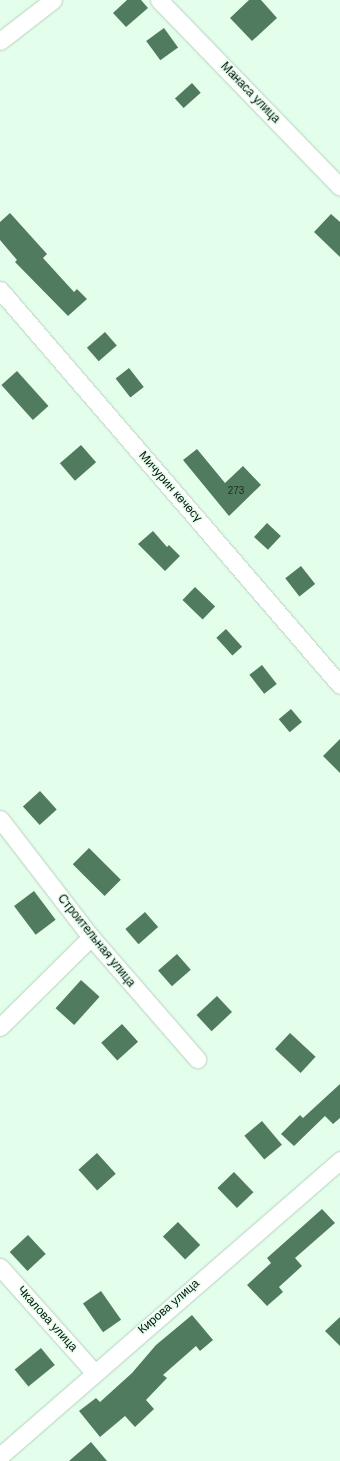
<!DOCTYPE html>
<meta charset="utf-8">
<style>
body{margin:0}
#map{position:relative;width:340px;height:1461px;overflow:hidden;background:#e4feec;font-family:Helvetica,sans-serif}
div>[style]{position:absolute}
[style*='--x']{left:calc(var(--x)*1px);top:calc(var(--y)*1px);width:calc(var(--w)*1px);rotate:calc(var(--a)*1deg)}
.building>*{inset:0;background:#517b5f;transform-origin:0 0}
.roads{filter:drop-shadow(0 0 1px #b8d1bf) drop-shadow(0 0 1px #b8d1bf)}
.street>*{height:17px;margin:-8.5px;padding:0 8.5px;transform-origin:8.5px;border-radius:8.5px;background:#fff}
span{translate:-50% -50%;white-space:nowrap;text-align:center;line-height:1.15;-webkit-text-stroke:3px #e4feec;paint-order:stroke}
.number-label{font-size:10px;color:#1b2c21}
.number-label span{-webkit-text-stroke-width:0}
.street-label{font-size:12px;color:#09120c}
</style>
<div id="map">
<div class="building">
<i style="clip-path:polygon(127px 0,141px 0,148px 8px,126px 27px,113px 13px)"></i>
<i style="clip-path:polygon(249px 0,261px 0,277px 18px,252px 41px,230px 18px)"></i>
<i style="left:164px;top:28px;width:24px;height:22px;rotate:54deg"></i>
<i style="left:192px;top:83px;width:13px;height:23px;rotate:48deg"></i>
<i style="clip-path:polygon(10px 213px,47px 254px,43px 258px,74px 292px,77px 289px,87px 299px,68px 316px,15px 262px,17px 260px,0 240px,0 222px)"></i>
<i style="clip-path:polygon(331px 214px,340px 222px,340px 257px,314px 232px)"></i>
<i style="left:105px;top:332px;width:18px;height:24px;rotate:49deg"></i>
<i style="left:129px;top:368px;width:24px;height:17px;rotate:52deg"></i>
<i style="left:17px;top:371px;width:47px;height:21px;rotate:48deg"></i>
<i style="left:81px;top:445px;width:23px;height:28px;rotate:49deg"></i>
<i style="clip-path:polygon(197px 449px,225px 483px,243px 466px,261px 485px,229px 516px,183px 460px)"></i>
<i style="left:267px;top:523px;width:19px;height:19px;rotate:43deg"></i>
<i style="clip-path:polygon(153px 531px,167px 547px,169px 545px,180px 556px,165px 571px,138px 544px)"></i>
<i style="left:301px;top:566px;width:23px;height:20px;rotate:52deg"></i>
<i style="left:195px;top:587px;width:28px;height:18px;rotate:44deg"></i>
<i style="left:226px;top:629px;width:24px;height:13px;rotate:48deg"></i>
<i style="left:262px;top:665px;width:24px;height:16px;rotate:52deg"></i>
<i style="left:291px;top:709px;width:17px;height:16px;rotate:50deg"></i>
<i style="clip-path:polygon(340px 739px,340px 773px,323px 756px)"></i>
<i style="left:40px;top:791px;width:25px;height:23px;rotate:48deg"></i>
<i style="left:89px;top:848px;width:45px;height:23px;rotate:45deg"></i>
<i style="left:34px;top:891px;width:36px;height:25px;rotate:53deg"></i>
<i style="left:145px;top:912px;width:20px;height:26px;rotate:49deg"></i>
<i style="left:177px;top:954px;width:21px;height:25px;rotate:49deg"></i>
<i style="left:81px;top:980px;width:25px;height:38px;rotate:42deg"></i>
<i style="left:217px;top:996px;width:22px;height:28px;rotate:47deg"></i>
<i style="left:122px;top:1024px;width:24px;height:28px;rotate:48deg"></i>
<i style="left:290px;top:1033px;width:35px;height:22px;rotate:43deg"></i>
<i style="clip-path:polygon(340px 1084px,340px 1118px,333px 1124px,325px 1116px,294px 1146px,281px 1134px,300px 1115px,303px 1118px)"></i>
<i style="left:262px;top:1121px;width:31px;height:23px;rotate:50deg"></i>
<i style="left:97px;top:1153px;width:28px;height:25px;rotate:48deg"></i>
<i style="left:234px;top:1172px;width:28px;height:23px;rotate:46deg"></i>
<i style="clip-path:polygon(322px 1209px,335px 1223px,295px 1258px,302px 1266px,279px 1287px,283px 1292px,267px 1306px,247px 1285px,271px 1263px,267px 1258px)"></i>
<i style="left:178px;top:1222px;width:32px;height:21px;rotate:46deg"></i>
<i style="left:28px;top:1235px;width:26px;height:25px;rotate:47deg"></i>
<i style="left:101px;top:1291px;width:35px;height:22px;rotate:55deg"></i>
<i style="clip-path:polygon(192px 1315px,213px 1340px,200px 1351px,196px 1346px,163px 1375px,167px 1378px,146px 1400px,154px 1409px,135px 1427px,125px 1416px,100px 1437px,79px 1411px,96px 1398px,100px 1402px,132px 1373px,156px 1345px)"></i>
<i style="clip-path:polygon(340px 1317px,340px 1346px,325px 1331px)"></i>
<i style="left:41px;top:1348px;width:22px;height:34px;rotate:51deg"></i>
<i style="clip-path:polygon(91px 1442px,107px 1461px,69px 1461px)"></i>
</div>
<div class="roads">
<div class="street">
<i style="--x:159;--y:0;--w:260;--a:45.9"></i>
<i style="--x:0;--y:41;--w:67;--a:-37.7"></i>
<i style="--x:0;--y:290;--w:521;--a:49.28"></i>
<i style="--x:0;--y:819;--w:149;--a:52.4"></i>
<i style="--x:91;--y:937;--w:162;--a:49"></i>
<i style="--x:0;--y:1027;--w:128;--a:-44.7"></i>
<i style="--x:0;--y:1267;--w:141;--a:48.2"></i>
<i style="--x:0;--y:1456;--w:451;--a:-41"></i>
</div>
</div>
<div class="number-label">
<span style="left:236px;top:491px">273</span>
</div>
<div class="street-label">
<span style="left:250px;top:93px;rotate:46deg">Манаса улица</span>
<span style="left:170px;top:487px;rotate:49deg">Мичурин көчөсү</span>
<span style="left:96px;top:941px;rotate:51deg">Строительная улица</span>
<span style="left:169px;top:1307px;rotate:-41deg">Кирова улица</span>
<span style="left:47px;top:1319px;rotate:48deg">Чкалова улица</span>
</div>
</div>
